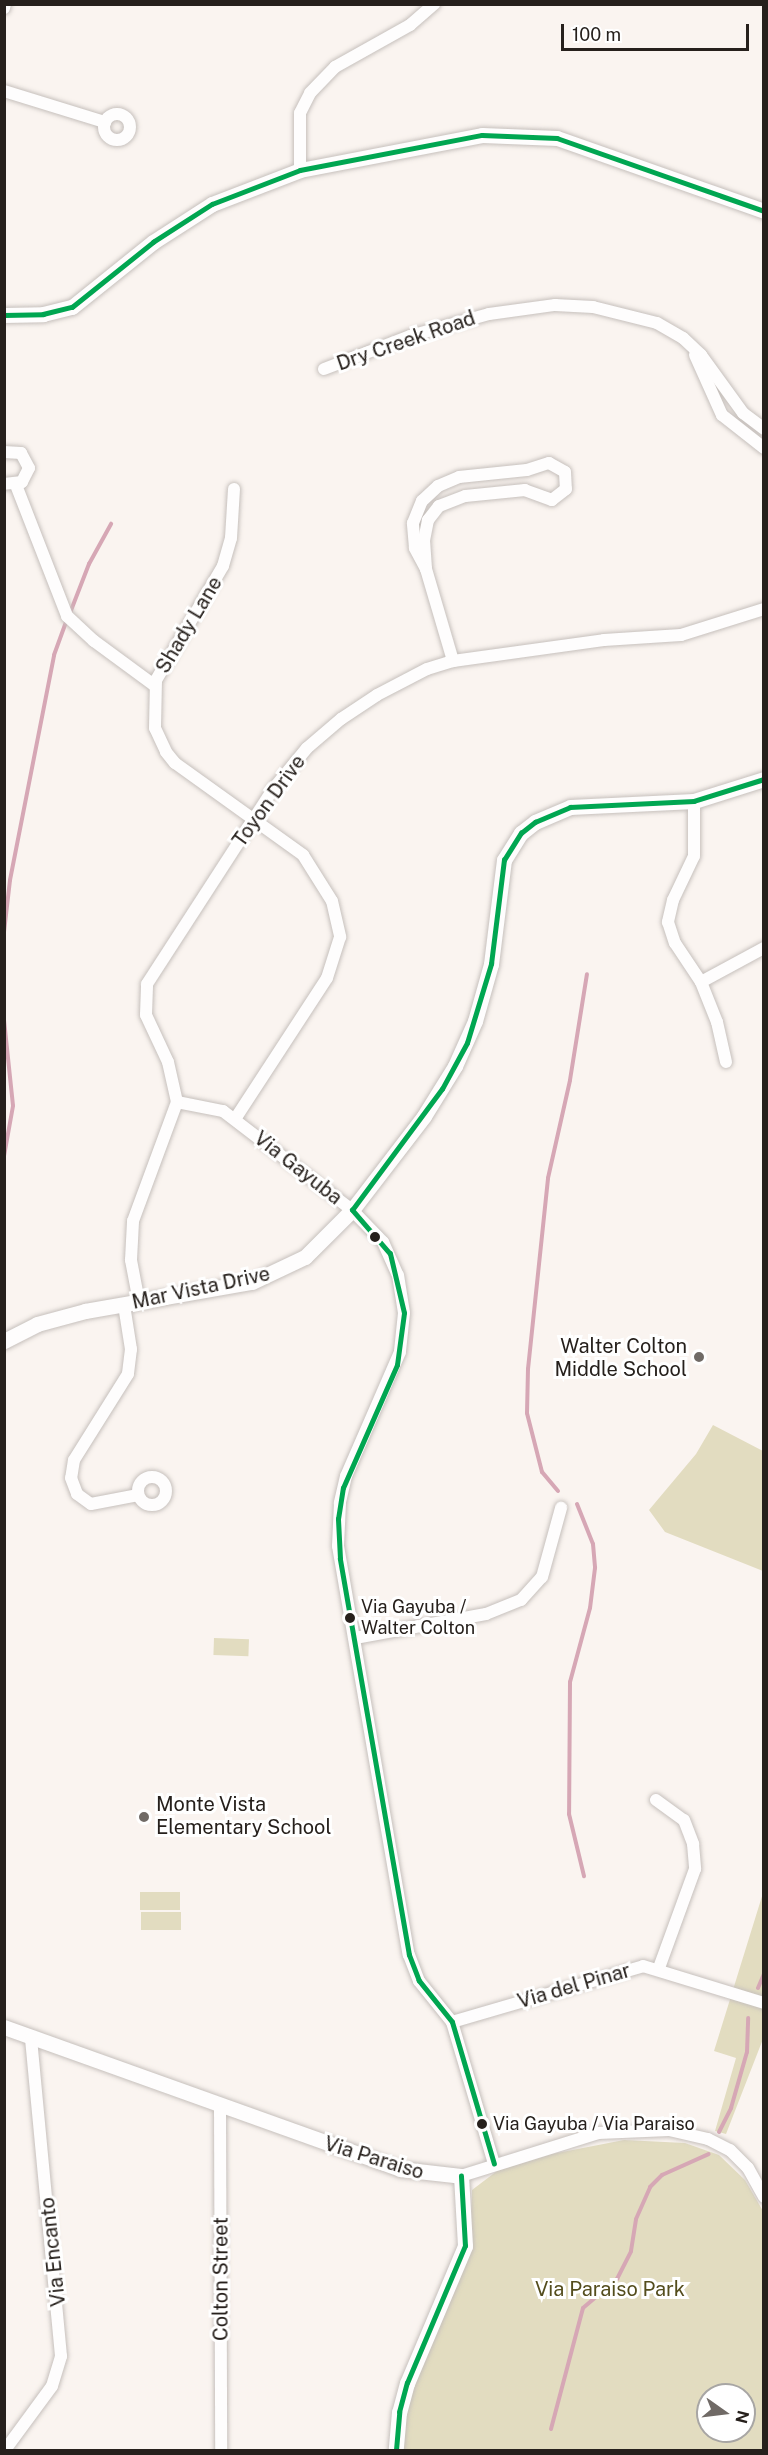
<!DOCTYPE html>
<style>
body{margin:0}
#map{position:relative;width:768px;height:2455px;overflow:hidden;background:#faf4f0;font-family:"Public Sans",sans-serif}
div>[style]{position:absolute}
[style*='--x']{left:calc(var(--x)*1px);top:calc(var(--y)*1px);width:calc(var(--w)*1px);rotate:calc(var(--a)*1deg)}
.green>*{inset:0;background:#e2dcc0;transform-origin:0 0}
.stream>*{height:4px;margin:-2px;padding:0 2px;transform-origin:2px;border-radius:2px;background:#d6a7b5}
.roads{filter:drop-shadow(0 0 2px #c6c0bc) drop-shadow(0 0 2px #c6c0bc)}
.minor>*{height:12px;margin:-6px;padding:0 6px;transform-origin:6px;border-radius:6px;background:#fefdfd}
.minor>.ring{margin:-6px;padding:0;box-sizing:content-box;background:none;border:12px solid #fefdfd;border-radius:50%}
.tertiary>*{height:15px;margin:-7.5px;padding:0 7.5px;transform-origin:7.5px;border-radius:7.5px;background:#fefdfd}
.bus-1>*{height:4.5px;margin:-2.25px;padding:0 2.25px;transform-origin:2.25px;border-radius:2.25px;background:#00a651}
.dots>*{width:16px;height:16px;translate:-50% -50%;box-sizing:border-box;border:3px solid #fff;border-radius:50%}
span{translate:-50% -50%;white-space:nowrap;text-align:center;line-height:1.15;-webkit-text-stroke:6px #fff;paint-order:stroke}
.bus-label{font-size:18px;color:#26201c}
.left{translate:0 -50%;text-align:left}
.street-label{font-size:20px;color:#26201c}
.poi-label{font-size:20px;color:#26201c}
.right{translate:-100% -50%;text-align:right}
.park-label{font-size:20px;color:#544d1d}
.frame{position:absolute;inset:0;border:6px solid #26201c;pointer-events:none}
.north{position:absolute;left:696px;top:2383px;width:60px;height:60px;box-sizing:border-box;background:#fff;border:2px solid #a8a6a4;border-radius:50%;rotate:104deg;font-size:16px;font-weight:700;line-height:24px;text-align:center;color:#26201c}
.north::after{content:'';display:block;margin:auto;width:21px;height:27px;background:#706a66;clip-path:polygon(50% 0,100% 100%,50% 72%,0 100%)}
.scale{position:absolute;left:561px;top:24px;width:188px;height:27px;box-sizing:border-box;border:3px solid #26201c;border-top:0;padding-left:8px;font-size:18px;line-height:21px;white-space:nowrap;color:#26201c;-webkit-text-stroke:4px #fff;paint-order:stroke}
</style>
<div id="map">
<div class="green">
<i style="clip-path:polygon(713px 1425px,763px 1451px,763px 1571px,665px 1532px,649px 1510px,696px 1454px)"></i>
<i style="left:214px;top:1638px;width:35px;height:17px;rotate:2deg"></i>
<i style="left:180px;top:1892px;width:18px;height:40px;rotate:90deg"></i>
<i style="clip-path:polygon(763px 1893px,763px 2039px,726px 2134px,715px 2131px,736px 2058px,714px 2051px)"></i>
<i style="left:181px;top:1912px;width:18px;height:40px;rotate:90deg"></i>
<i style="clip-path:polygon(evenodd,624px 2140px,685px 2143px,719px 2155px,745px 2180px,763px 2211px,763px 2450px,402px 2450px,406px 2406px,436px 2321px,470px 2254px,472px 2190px,497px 2171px,552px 2154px,624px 2140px,708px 2395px,744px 2395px,744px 2431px,708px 2431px,708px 2395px)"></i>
</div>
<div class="stream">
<i style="--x:70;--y:613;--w:53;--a:-68.8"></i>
<i style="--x:89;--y:564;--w:46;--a:-61.2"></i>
<i style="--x:4;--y:932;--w:52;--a:-83.4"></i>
<i style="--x:10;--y:880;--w:229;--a:-78.9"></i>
<i style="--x:54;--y:655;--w:37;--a:-70"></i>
<i style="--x:4;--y:1020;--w:86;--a:84"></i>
<i style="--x:13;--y:1106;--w:51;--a:100.2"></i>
<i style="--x:558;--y:1491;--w:25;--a:-130"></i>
<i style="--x:542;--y:1472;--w:61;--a:-104.3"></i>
<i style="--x:527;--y:1413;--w:44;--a:-88.7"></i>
<i style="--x:528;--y:1369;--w:192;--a:-84"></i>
<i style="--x:548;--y:1178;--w:100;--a:-77.3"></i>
<i style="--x:570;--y:1080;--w:107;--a:-80.9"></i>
<i style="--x:577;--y:1504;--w:43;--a:68.2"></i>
<i style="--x:593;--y:1544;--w:24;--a:85"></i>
<i style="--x:595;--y:1568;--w:40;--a:97.1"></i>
<i style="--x:590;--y:1608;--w:77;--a:105.1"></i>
<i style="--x:570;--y:1682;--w:132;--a:90.4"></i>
<i style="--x:569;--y:1814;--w:64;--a:76.4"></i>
<i style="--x:758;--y:1988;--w:15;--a:-67"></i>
<i style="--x:719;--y:2132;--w:27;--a:-63"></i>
<i style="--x:731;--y:2108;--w:58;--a:-74.1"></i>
<i style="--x:747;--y:2052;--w:34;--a:-88"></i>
<i style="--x:551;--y:2429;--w:125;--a:-75.2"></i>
<i style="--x:583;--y:2308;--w:45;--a:-40.5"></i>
<i style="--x:617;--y:2279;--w:31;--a:-63"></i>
<i style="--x:631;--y:2251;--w:32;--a:-81"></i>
<i style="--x:636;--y:2219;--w:35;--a:-66"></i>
<i style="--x:650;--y:2187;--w:17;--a:-45"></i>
<i style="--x:662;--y:2175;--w:51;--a:-24.1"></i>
</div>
<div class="roads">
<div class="minor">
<i style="--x:4;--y:8;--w:4;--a:-76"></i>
<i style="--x:4;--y:91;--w:106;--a:17.1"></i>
<i class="ring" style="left:104px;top:114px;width:14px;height:14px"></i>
<i style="--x:300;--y:170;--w:57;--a:-90"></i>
<i style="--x:300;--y:113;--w:22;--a:-63"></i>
<i style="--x:310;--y:93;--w:36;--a:-46"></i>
<i style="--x:335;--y:67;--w:86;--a:-29.2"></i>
<i style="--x:410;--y:25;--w:32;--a:-41"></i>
<i style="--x:695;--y:355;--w:66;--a:65.8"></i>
<i style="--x:722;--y:415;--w:53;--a:38.2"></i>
<i style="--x:324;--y:369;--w:92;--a:-21"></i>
<i style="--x:410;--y:336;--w:82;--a:-15.6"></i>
<i style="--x:489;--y:314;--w:67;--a:-7.8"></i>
<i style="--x:555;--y:305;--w:38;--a:3"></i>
<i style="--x:593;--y:307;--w:66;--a:14"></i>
<i style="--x:657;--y:323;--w:30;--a:30"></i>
<i style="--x:683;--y:338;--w:25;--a:43"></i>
<i style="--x:701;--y:355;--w:72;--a:54.1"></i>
<i style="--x:743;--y:413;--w:26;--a:37"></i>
<i style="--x:4;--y:452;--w:17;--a:3"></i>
<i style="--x:21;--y:453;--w:17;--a:62"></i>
<i style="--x:29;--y:468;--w:16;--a:117"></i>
<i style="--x:22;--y:482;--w:18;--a:174"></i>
<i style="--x:16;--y:485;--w:141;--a:68.7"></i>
<i style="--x:67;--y:616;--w:37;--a:43"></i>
<i style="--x:94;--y:641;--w:74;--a:36.3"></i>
<i style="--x:234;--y:489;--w:49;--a:93.5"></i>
<i style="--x:231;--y:538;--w:29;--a:106"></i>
<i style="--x:223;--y:566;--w:132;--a:120.4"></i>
<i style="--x:156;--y:680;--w:48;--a:91.2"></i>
<i style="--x:155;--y:728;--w:26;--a:65"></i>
<i style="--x:166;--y:752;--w:14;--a:51"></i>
<i style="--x:175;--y:763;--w:158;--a:35.7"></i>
<i style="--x:303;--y:855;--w:54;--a:57.8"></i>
<i style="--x:332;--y:901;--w:37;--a:77"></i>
<i style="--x:340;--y:937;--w:43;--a:107.6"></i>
<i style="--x:327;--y:978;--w:168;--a:123.1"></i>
<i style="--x:426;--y:569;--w:24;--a:-118"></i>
<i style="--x:415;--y:548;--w:25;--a:-95"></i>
<i style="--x:413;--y:523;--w:24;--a:-68"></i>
<i style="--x:422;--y:501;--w:22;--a:-43"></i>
<i style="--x:438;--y:486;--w:23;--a:-23"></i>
<i style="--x:459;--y:477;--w:68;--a:-5.9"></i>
<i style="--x:527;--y:470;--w:23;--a:-18"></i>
<i style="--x:549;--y:463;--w:18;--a:29"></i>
<i style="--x:565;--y:472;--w:17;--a:87"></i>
<i style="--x:566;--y:489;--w:18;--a:142"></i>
<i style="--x:552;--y:500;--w:29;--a:-160"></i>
<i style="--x:525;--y:490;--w:60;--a:174.3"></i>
<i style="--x:465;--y:496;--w:28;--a:159"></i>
<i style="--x:439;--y:506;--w:18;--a:128"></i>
<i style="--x:428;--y:520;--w:20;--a:101"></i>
<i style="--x:424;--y:540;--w:29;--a:86"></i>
<i style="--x:426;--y:569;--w:96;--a:73.6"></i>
<i style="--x:694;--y:801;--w:55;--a:90"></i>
<i style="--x:694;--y:856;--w:49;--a:115.5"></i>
<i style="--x:673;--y:900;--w:23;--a:103"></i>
<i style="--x:668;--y:922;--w:22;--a:72"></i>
<i style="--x:675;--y:943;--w:47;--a:56.3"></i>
<i style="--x:701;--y:982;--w:43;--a:68.2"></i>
<i style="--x:717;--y:1022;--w:41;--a:77.3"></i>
<i style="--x:701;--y:982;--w:72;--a:-28.4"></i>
<i style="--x:177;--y:1102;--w:47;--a:11.1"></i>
<i style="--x:223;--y:1111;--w:163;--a:37.5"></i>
<i style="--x:352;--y:1210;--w:45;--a:45.9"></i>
<i style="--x:383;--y:1242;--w:36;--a:66"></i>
<i style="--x:398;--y:1275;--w:38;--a:81"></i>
<i style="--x:404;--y:1313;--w:39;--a:96"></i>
<i style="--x:400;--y:1352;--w:135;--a:113.5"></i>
<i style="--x:346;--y:1476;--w:28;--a:103"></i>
<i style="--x:340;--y:1503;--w:43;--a:92.7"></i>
<i style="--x:338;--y:1546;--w:415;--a:80.2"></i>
<i style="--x:409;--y:1955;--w:28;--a:69"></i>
<i style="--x:419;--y:1981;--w:53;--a:51.2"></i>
<i style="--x:452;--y:2022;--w:148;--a:73.5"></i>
<i style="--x:139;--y:1302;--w:43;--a:-100.8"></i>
<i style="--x:131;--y:1260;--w:39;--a:-87"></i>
<i style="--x:133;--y:1221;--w:127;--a:-69.7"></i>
<i style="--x:177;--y:1102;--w:41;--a:-102.7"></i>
<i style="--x:168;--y:1062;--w:52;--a:-115.1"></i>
<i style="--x:146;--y:1015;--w:31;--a:-88"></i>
<i style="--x:147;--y:984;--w:234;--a:-57.1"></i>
<i style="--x:274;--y:788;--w:52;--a:-50.5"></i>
<i style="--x:307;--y:748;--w:45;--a:-40.5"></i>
<i style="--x:341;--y:719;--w:43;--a:-33.7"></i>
<i style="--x:377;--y:695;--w:56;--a:-27.5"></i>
<i style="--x:427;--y:669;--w:27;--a:-17"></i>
<i style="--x:453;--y:661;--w:152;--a:-7.9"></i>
<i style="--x:604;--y:640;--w:77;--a:-3.7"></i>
<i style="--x:681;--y:635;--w:87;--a:-17.4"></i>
<i style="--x:124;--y:1305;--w:45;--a:81"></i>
<i style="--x:131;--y:1349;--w:25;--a:97"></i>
<i style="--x:128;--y:1374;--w:102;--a:122.1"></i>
<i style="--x:74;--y:1460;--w:18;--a:99"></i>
<i style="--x:71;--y:1478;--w:17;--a:69"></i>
<i style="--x:77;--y:1494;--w:17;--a:36"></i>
<i style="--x:91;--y:1504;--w:48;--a:-10.8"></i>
<i class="ring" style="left:138px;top:1477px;width:16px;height:16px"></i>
<i style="--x:355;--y:1638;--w:133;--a:-10.4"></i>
<i style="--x:486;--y:1614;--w:38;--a:-22"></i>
<i style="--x:521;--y:1600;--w:31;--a:-48"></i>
<i style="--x:542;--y:1577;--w:72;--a:-74.6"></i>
<i style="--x:656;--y:1800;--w:34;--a:36"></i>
<i style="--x:684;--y:1820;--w:26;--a:69"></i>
<i style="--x:693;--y:1844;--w:25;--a:85"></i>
<i style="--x:695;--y:1869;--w:105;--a:110"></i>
<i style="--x:452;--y:2022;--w:199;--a:-16.3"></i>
<i style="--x:643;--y:1966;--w:127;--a:17"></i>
<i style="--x:220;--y:2107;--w:343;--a:89.8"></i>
<i style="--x:461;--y:2176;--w:144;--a:-17.4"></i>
<i style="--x:598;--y:2133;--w:71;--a:-2.4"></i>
<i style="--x:669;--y:2130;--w:40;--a:13"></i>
<i style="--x:708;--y:2139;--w:25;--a:27"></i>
<i style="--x:730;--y:2150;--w:25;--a:45"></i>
<i style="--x:748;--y:2168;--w:33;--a:61"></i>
<i style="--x:5;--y:2450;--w:79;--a:-53.7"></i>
<i style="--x:52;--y:2386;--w:31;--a:-73"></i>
<i style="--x:61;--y:2356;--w:320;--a:-95.4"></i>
</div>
<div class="tertiary">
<i style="--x:4;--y:315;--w:39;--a:-1"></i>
<i style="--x:43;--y:314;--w:30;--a:-14"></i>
<i style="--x:72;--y:307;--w:104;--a:-38.7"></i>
<i style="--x:153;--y:242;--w:70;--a:-32.8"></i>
<i style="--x:212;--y:204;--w:94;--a:-21.1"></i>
<i style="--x:300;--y:170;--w:185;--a:-10.9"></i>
<i style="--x:482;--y:135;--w:75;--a:2.3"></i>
<i style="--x:557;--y:138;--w:219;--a:19.4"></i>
<i style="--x:4;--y:1341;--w:37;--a:-27"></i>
<i style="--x:37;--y:1324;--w:50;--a:-15.2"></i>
<i style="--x:85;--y:1311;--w:169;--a:-9.9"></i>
<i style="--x:252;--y:1282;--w:59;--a:-25.3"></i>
<i style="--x:305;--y:1257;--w:66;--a:-45"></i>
<i style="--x:352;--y:1210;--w:118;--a:-52.5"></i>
<i style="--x:424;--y:1116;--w:59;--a:-58.2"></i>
<i style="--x:455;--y:1066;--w:49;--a:-66"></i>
<i style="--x:475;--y:1021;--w:59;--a:-74.3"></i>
<i style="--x:491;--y:964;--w:105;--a:-82.9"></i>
<i style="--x:504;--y:860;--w:32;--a:-58"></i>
<i style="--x:521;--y:833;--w:18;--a:-38"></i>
<i style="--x:535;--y:822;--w:38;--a:-23"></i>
<i style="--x:570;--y:807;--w:124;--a:-2.8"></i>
<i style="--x:694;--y:801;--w:73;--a:-17.4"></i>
<i style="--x:4;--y:2027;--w:421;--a:19.7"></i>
<i style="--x:400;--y:2169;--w:61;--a:6.5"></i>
<i style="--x:461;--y:2176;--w:70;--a:86.7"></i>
<i style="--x:465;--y:2246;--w:149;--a:112.9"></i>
<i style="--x:407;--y:2383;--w:30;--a:105"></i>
<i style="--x:399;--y:2412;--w:38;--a:95"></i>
</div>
</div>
<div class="bus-1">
<i style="--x:4;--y:315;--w:39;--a:-1"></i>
<i style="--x:43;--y:314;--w:30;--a:-14"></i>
<i style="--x:72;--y:307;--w:104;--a:-38.7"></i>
<i style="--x:153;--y:242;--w:70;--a:-32.8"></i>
<i style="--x:212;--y:204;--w:94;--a:-21.1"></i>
<i style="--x:300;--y:170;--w:185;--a:-10.9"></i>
<i style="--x:482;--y:135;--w:75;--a:2.3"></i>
<i style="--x:557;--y:138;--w:219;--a:19.4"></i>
<i style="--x:494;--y:2164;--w:148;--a:-106.5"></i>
<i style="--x:452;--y:2022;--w:53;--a:-128.8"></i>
<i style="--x:419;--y:1981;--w:28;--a:-111"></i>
<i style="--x:409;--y:1955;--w:402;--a:-99.9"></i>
<i style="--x:340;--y:1559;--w:40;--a:-92.9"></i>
<i style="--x:338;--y:1519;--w:31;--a:-81"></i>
<i style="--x:343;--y:1488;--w:134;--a:-66.3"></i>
<i style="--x:397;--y:1365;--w:52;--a:-82.3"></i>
<i style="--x:404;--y:1313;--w:61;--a:-103.3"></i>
<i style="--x:390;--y:1254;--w:58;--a:-130.8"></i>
<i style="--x:352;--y:1210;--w:151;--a:-53.4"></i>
<i style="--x:442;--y:1089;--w:52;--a:-61.5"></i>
<i style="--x:467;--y:1043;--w:83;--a:-73.1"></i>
<i style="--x:491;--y:964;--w:105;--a:-82.9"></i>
<i style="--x:504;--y:860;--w:32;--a:-58"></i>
<i style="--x:521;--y:833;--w:18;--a:-38"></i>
<i style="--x:535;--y:822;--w:38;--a:-23"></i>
<i style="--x:570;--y:807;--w:124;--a:-2.8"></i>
<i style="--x:694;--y:801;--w:73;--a:-17.4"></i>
<i style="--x:396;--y:2450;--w:38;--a:-85"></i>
<i style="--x:399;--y:2412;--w:30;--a:-75"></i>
<i style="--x:407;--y:2383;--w:149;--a:-67.1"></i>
<i style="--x:465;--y:2246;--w:70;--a:-93.3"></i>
</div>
<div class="dots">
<i style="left:375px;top:1237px;background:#26201c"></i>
<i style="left:699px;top:1357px;background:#706a66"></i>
<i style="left:350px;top:1618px;background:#26201c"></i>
<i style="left:144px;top:1817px;background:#706a66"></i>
<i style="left:482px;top:2124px;background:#26201c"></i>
</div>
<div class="bus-label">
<span class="left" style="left:361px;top:1618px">Via Gayuba /<br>Walter Colton</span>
<span class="left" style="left:493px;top:2124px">Via Gayuba / Via Paraiso</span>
</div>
<div class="street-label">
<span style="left:406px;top:341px;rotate:-19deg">Dry Creek Road</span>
<span style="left:189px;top:625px;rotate:-59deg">Shady Lane</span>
<span style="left:269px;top:801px;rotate:-54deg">Toyon Drive</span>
<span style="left:298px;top:1168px;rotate:38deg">Via Gayuba</span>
<span style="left:201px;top:1288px;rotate:-12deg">Mar Vista Drive</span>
<span style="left:574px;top:1986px;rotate:-16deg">Via del Pinar</span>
<span style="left:374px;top:2158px;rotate:17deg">Via Paraiso</span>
<span style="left:53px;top:2252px;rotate:-96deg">Via Encanto</span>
<span style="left:221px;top:2279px;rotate:-90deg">Colton Street</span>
</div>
<div class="poi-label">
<span class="right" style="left:687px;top:1358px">Walter Colton<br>Middle School</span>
<span class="left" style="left:156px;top:1816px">Monte Vista<br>Elementary School</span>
</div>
<div class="park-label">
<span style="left:610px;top:2289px">Via Paraiso Park</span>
</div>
<div class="frame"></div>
<div class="north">N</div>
<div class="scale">100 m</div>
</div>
